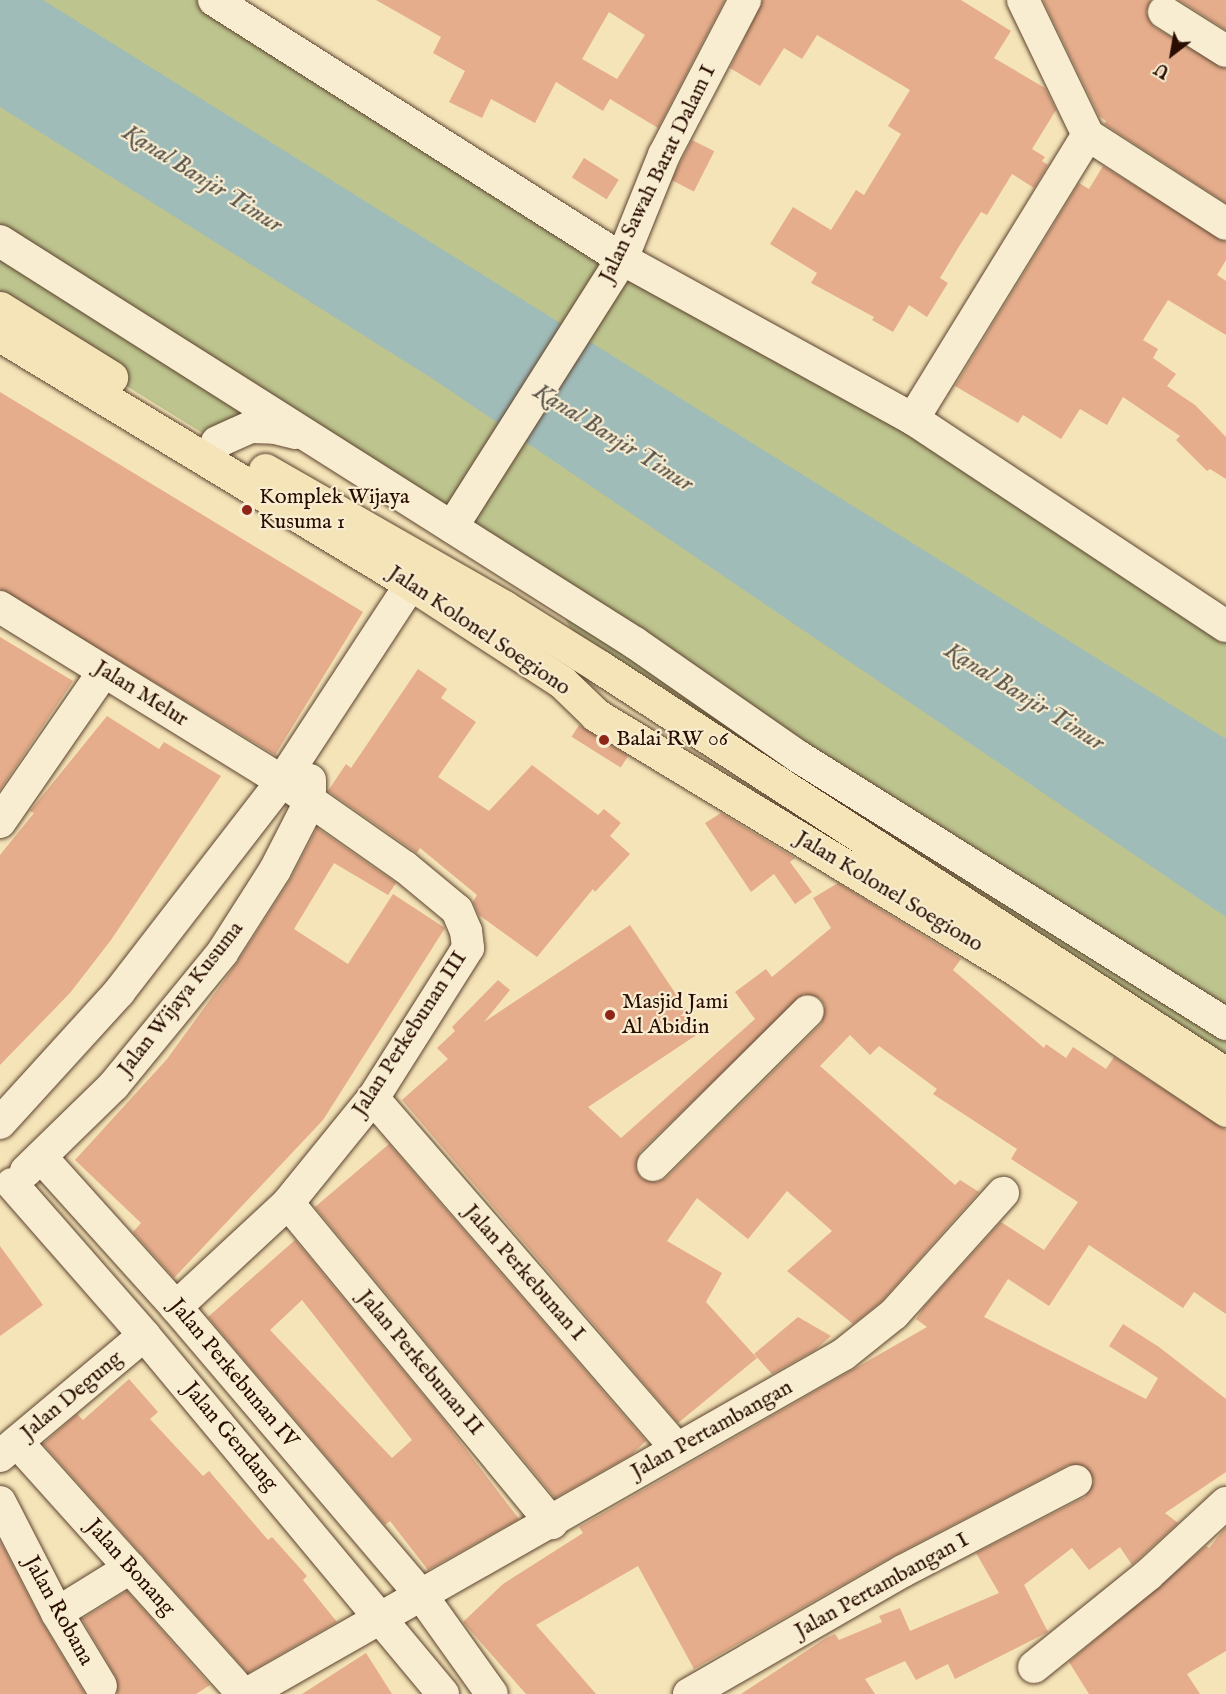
<!DOCTYPE html>
<style>
body{margin:0}
#map{position:relative;width:1226px;height:1694px;overflow:hidden;background:#f5e4b8;font-family:"IM FELL English",serif}
div>[style]{position:absolute}
[style*='--x']{left:calc(var(--x)*1px);top:calc(var(--y)*1px);width:calc(var(--w)*1px);rotate:calc(var(--a)*1deg)}
.green>*{inset:0;background:#bdc48e}
.water>*{inset:0;background:#a0bcb9}
.building>*{inset:0;background:#e5ad8c;transform-origin:0 0}
.roads{filter:drop-shadow(0 0 2px #5c432e) drop-shadow(0 0 2px #5c432e)}
.minor>*{height:32px;margin:-16px;padding:0 16px;transform-origin:16px;border-radius:16px;background:#f8edd1}
.major>*{height:33px;margin:-16.5px;padding:0 16.5px;transform-origin:16.5px;border-radius:16.5px;background:#f5e4b8}
.dots>*{width:16px;height:16px;translate:-50% -50%;box-sizing:border-box;border:3px solid #f8edd1;border-radius:50%}
span{translate:-50% -50%;white-space:nowrap;text-align:center;line-height:1.15;-webkit-text-stroke:4.5px #f8edd1;paint-order:stroke}
.street-label{font-size:22px;color:#290d00}
.poi-label{font-size:22px;color:#290d00}
.left{translate:0 -50%;text-align:left}
.water-label{font-size:24px;color:#59534a;font-style:italic}
.north{position:absolute;left:1142px;top:24px;width:60px;height:60px;-webkit-text-stroke:4px #f8edd1;paint-order:stroke;rotate:211deg;font-size:16px;font-weight:700;line-height:24px;text-align:center;color:#290d00}
.north::after{content:'';display:block;margin:auto;width:21px;height:27px;background:#290d00;clip-path:polygon(50% 0,100% 100%,50% 72%,0 100%)}
</style>
<div id="map">
<div class="green">
<i style="clip-path:polygon(0 0,214px 0,1226px 626px,1226px 1074px,600px 667px,569px 626px,551px 589px,311px 438px,217px 442px,0 308px)"></i>
</div>
<div class="water">
<i style="clip-path:polygon(0 0,43px 0,1226px 739px,1226px 917px,433px 379px,0 107px)"></i>
</div>
<div class="building">
<i style="clip-path:polygon(evenodd,376px 0,725px 0,658px 128px,610px 99px,603px 111px,556px 82px,535px 123px,491px 99px,482px 118px,449px 102px,465px 71px,433px 53px,441px 37px,376px 0,609px 12px,645px 35px,617px 79px,582px 59px,609px 12px)"></i>
<i style="clip-path:polygon(763px 0,961px 0,1011px 31px,994px 58px,1045px 88px,1056px 110px,1032px 149px,1045px 157px,1042px 161px,1048px 165px,1034px 188px,1012px 174px,987px 215px,981px 212px,958px 248px,940px 278px,948px 283px,927px 317px,909px 305px,893px 332px,872px 320px,874px 317px,811px 283px,817px 273px,770px 244px,793px 207px,831px 230px,856px 190px,864px 195px,901px 134px,888px 126px,910px 90px,817px 35px,802px 59px,784px 48px,760px 86px,730px 68px)"></i>
<i style="clip-path:polygon(1043px 0,1151px 0,1146px 12px,1154px 27px,1226px 69px,1226px 203px,1104px 124px,1106px 121px,1099px 116px)"></i>
<i style="clip-path:polygon(1179px 0,1226px 0,1226px 30px)"></i>
<i style="left:692px;top:140px;width:25px;height:45px;rotate:27deg"></i>
<i style="left:584px;top:158px;width:41px;height:23px;rotate:32deg"></i>
<i style="clip-path:polygon(1103px 166px,1226px 242px,1226px 260px,1217px 275px,1226px 281px,1226px 335px,1168px 300px,1143px 340px,1158px 349px,1153px 358px,1176px 374px,1167px 386px,1195px 405px,1226px 437px,1226px 479px,1210px 469px,1207px 471px,1176px 440px,1180px 436px,1123px 397px,1107px 425px,1080px 409px,1061px 439px,1023px 415px,1018px 423px,955px 386px,1079px 183px,1089px 189px)"></i>
<i style="clip-path:polygon(0 392px,363px 612px,275px 755px,0 589px)"></i>
<i style="clip-path:polygon(0 637px,73px 681px,0 790px)"></i>
<i style="clip-path:polygon(418px 669px,447px 689px,441px 698px,476px 722px,438px 777px,489px 811px,532px 765px,598px 815px,604px 809px,621px 823px,610px 836px,630px 854px,595px 892px,593px 889px,537px 957px,479px 915px,473px 902px,477px 895px,420px 848px,417px 853px,328px 791px,346px 764px,351px 768px)"></i>
<i style="clip-path:polygon(107px 716px,159px 749px,164px 742px,221px 776px,111px 940px,70px 993px,0 1065px,0 855px,34px 813px,30px 811px)"></i>
<i style="left:579px;top:725px;width:58px;height:14px;rotate:32deg"></i>
<i style="clip-path:polygon(721px 813px,795px 858px,790px 862px,812px 892px,795px 904px,774px 874px,751px 892px,705px 823px)"></i>
<i style="clip-path:polygon(317px 828px,396px 883px,388px 895px,334px 863px,294px 929px,348px 964px,393px 894px,445px 928px,323px 1120px,174px 1278px,133px 1232px,141px 1223px,75px 1160px,167px 1059px,236px 964px,290px 880px)"></i>
<i style="clip-path:polygon(evenodd,838px 883px,961px 959px,953px 970px,1044px 1048px,1046px 1044px,1066px 1058px,1073px 1047px,1106px 1069px,1114px 1057px,1226px 1130px,1226px 1314px,1194px 1292px,1183px 1308px,1089px 1245px,1049px 1306px,1008px 1279px,984px 1317px,1146px 1399px,1158px 1378px,1109px 1346px,1123px 1324px,1159px 1347px,1226px 1399px,1226px 1472px,1165px 1513px,1178px 1523px,1132px 1565px,1120px 1547px,1089px 1570px,1072px 1548px,1024px 1585px,1048px 1632px,955px 1679px,948px 1664px,916px 1680px,905px 1661px,865px 1679px,875px 1694px,741px 1694px,826px 1638px,835px 1634px,839px 1640px,882px 1622px,879px 1616px,900px 1608px,910px 1631px,999px 1593px,976px 1553px,1085px 1497px,1094px 1481px,1085px 1466px,1068px 1465px,895px 1555px,694px 1669px,638px 1566px,536px 1625px,596px 1694px,526px 1694px,463px 1622px,503px 1584px,583px 1533px,579px 1527px,927px 1327px,916px 1319px,923px 1308px,1001px 1222px,1044px 1250px,1078px 1202px,1011px 1159px,1017px 1149px,933px 1094px,937px 1089px,879px 1046px,870px 1055px,850px 1035px,820px 1066px,955px 1185px,960px 1180px,979px 1192px,882px 1301px,853px 1324px,787px 1271px,832px 1231px,787px 1191px,748px 1239px,697px 1198px,667px 1241px,722px 1273px,706px 1302px,757px 1358px,678px 1423px,402px 1100px,448px 1059px,437px 1048px,455px 1031px,452px 1027px,498px 980px,510px 990px,484px 1022px,630px 925px,701px 1032px,588px 1107px,621px 1138px,755px 1019px,735px 992px,766px 969px,772px 977px,831px 928px,813px 898px,838px 883px,804px 994px,820px 998px,825px 1006px,821px 1024px,666px 1178px,657px 1182px,641px 1178px,636px 1169px,640px 1152px,804px 994px)"></i>
<i style="clip-path:polygon(389px 1144px,646px 1441px,631px 1455px,555px 1498px,315px 1207px)"></i>
<i style="clip-path:polygon(evenodd,295px 1240px,442px 1418px,519px 1519px,428px 1570px,390px 1521px,385px 1525px,208px 1317px,295px 1240px,302px 1300px,412px 1440px,392px 1458px,270px 1330px,302px 1300px)"></i>
<i style="clip-path:polygon(0 1246px,43px 1305px,0 1336px)"></i>
<i style="clip-path:polygon(798px 1317px,831px 1336px,815px 1350px,772px 1374px,754px 1354px)"></i>
<i style="clip-path:polygon(129px 1379px,158px 1412px,150px 1419px,203px 1476px,209px 1471px,268px 1540px,272px 1537px,307px 1576px,303px 1580px,337px 1622px,248px 1673px,43px 1444px,77px 1414px,83px 1420px)"></i>
<i style="clip-path:polygon(1226px 1527px,1226px 1651px,1187px 1674px,1200px 1694px,1089px 1694px,1069px 1662px,1206px 1546px,1209px 1548px)"></i>
<i style="clip-path:polygon(0 1541px,42px 1622px,85px 1694px,0 1694px)"></i>
<i style="clip-path:polygon(127px 1591px,210px 1685px,196px 1694px,117px 1694px,116px 1677px,82px 1619px)"></i>
<i style="clip-path:polygon(366px 1653px,392px 1694px,302px 1694px)"></i>
</div>
<div class="roads">
<div class="minor">
<i style="--x:214;--y:0;--w:483;--a:32.4"></i>
<i style="--x:622;--y:259;--w:332;--a:28.8"></i>
<i style="--x:913;--y:419;--w:375;--a:33.5"></i>
<i style="--x:1023;--y:0;--w:150;--a:64.3"></i>
<i style="--x:1164;--y:12;--w:73;--a:32.2"></i>
<i style="--x:1088;--y:135;--w:164;--a:32.8"></i>
<i style="--x:0;--y:241;--w:752;--a:32.34"></i>
<i style="--x:635;--y:643;--w:200;--a:34.8"></i>
<i style="--x:799;--y:757;--w:504;--a:32.02"></i>
<i style="--x:913;--y:419;--w:334;--a:-58.4"></i>
<i style="--x:217;--y:442;--w:37;--a:-24"></i>
<i style="--x:251;--y:427;--w:24;--a:2"></i>
<i style="--x:275;--y:428;--w:21;--a:14"></i>
<i style="--x:452;--y:527;--w:317;--a:-57.6"></i>
<i style="--x:622;--y:259;--w:112;--a:-68"></i>
<i style="--x:664;--y:155;--w:175;--a:-62.4"></i>
<i style="--x:0;--y:607;--w:331;--a:31.7"></i>
<i style="--x:282;--y:781;--w:150;--a:35"></i>
<i style="--x:405;--y:867;--w:67;--a:39.6"></i>
<i style="--x:457;--y:910;--w:23;--a:67"></i>
<i style="--x:466;--y:931;--w:17;--a:83"></i>
<i style="--x:468;--y:948;--w:178;--a:122.3"></i>
<i style="--x:373;--y:1098;--w:135;--a:129"></i>
<i style="--x:288;--y:1203;--w:153;--a:137.1"></i>
<i style="--x:0;--y:822;--w:183;--a:-55.4"></i>
<i style="--x:373;--y:1098;--w:462;--a:49.1"></i>
<i style="--x:0;--y:1123;--w:177;--a:-47.7"></i>
<i style="--x:119;--y:992;--w:267;--a:-52.3"></i>
<i style="--x:282;--y:781;--w:235;--a:-56.8"></i>
<i style="--x:41;--y:1157;--w:202;--a:48"></i>
<i style="--x:176;--y:1307;--w:380;--a:49.6"></i>
<i style="--x:422;--y:1596;--w:120;--a:54.5"></i>
<i style="--x:653;--y:1165;--w:218;--a:-44.8"></i>
<i style="--x:26;--y:1171;--w:123;--a:-44.3"></i>
<i style="--x:114;--y:1085;--w:171;--a:-50.7"></i>
<i style="--x:222;--y:953;--w:98;--a:-57.4"></i>
<i style="--x:275;--y:870;--w:76;--a:-62.8"></i>
<i style="--x:310;--y:802;--w:22;--a:-90"></i>
<i style="--x:12;--y:1184;--w:201;--a:48.8"></i>
<i style="--x:144;--y:1335;--w:467;--a:50.2"></i>
<i style="--x:288;--y:1203;--w:415;--a:50.5"></i>
<i style="--x:17;--y:1442;--w:338;--a:48.1"></i>
<i style="--x:0;--y:1456;--w:188;--a:-40"></i>
<i style="--x:0;--y:1502;--w:125;--a:62.8"></i>
<i style="--x:57;--y:1613;--w:85;--a:58.9"></i>
<i style="--x:57;--y:1613;--w:86;--a:-31.7"></i>
<i style="--x:1034;--y:1667;--w:146;--a:-38.9"></i>
<i style="--x:1148;--y:1575;--w:106;--a:-42.7"></i>
<i style="--x:247;--y:1694;--w:687;--a:-29.66"></i>
<i style="--x:844;--y:1354;--w:64;--a:-38.7"></i>
<i style="--x:894;--y:1314;--w:163;--a:-48"></i>
<i style="--x:689;--y:1694;--w:247;--a:-29.9"></i>
<i style="--x:903;--y:1571;--w:195;--a:-27.5"></i>
</div>
<div class="major">
<i style="--x:0;--y:308;--w:131;--a:31.9"></i>
<i style="--x:0;--y:335;--w:481;--a:31.2"></i>
<i style="--x:411;--y:584;--w:180;--a:33"></i>
<i style="--x:562;--y:682;--w:47;--a:44.1"></i>
<i style="--x:596;--y:715;--w:496;--a:31.2"></i>
<i style="--x:1020;--y:972;--w:248;--a:33.8"></i>
<i style="--x:265;--y:470;--w:275;--a:29.8"></i>
<i style="--x:504;--y:607;--w:113;--a:32"></i>
<i style="--x:600;--y:667;--w:747;--a:33.03"></i>
</div>
</div>
<div class="dots">
<i style="left:247px;top:510px;background:#8f2418"></i>
<i style="left:604px;top:740px;background:#8f2418"></i>
<i style="left:610px;top:1015px;background:#8f2418"></i>
</div>
<div class="street-label">
<span style="left:658px;top:174px;rotate:-64deg">Jalan Sawah Barat Dalam I</span>
<span style="left:479px;top:631px;rotate:34deg">Jalan Kolonel Soegiono</span>
<span style="left:141px;top:694px;rotate:32deg">Jalan Melur</span>
<span style="left:889px;top:892px;rotate:31deg">Jalan Kolonel Soegiono</span>
<span style="left:181px;top:999px;rotate:-52deg">Jalan Wijaya Kusuma</span>
<span style="left:410px;top:1034px;rotate:-57deg">Jalan Perkebunan III</span>
<span style="left:524px;top:1273px;rotate:49deg">Jalan Perkebunan I</span>
<span style="left:420px;top:1363px;rotate:50deg">Jalan Perkebunan II</span>
<span style="left:233px;top:1374px;rotate:50deg">Jalan Perkebunan IV</span>
<span style="left:72px;top:1396px;rotate:-40deg">Jalan Degung</span>
<span style="left:712px;top:1430px;rotate:-29deg">Jalan Pertambangan</span>
<span style="left:230px;top:1437px;rotate:50deg">Jalan Gendang</span>
<span style="left:130px;top:1568px;rotate:48deg">Jalan Bonang</span>
<span style="left:882px;top:1586px;rotate:-29deg">Jalan Pertambangan I</span>
<span style="left:58px;top:1611px;rotate:61deg">Jalan Robana</span>
</div>
<div class="poi-label">
<span class="left" style="left:259px;top:510px">Komplek Wijaya<br>Kusuma 1</span>
<span class="left" style="left:616px;top:740px">Balai RW 06</span>
<span class="left" style="left:622px;top:1015px">Masjid Jami<br>Al Abidin</span>
</div>
<div class="water-label">
<span style="left:202px;top:179px;rotate:32deg">Kanal Banjir Timur</span>
<span style="left:613px;top:438px;rotate:32deg">Kanal Banjir Timur</span>
<span style="left:1024px;top:697px;rotate:32deg">Kanal Banjir Timur</span>
</div>
<div class="north">U</div>
</div>
